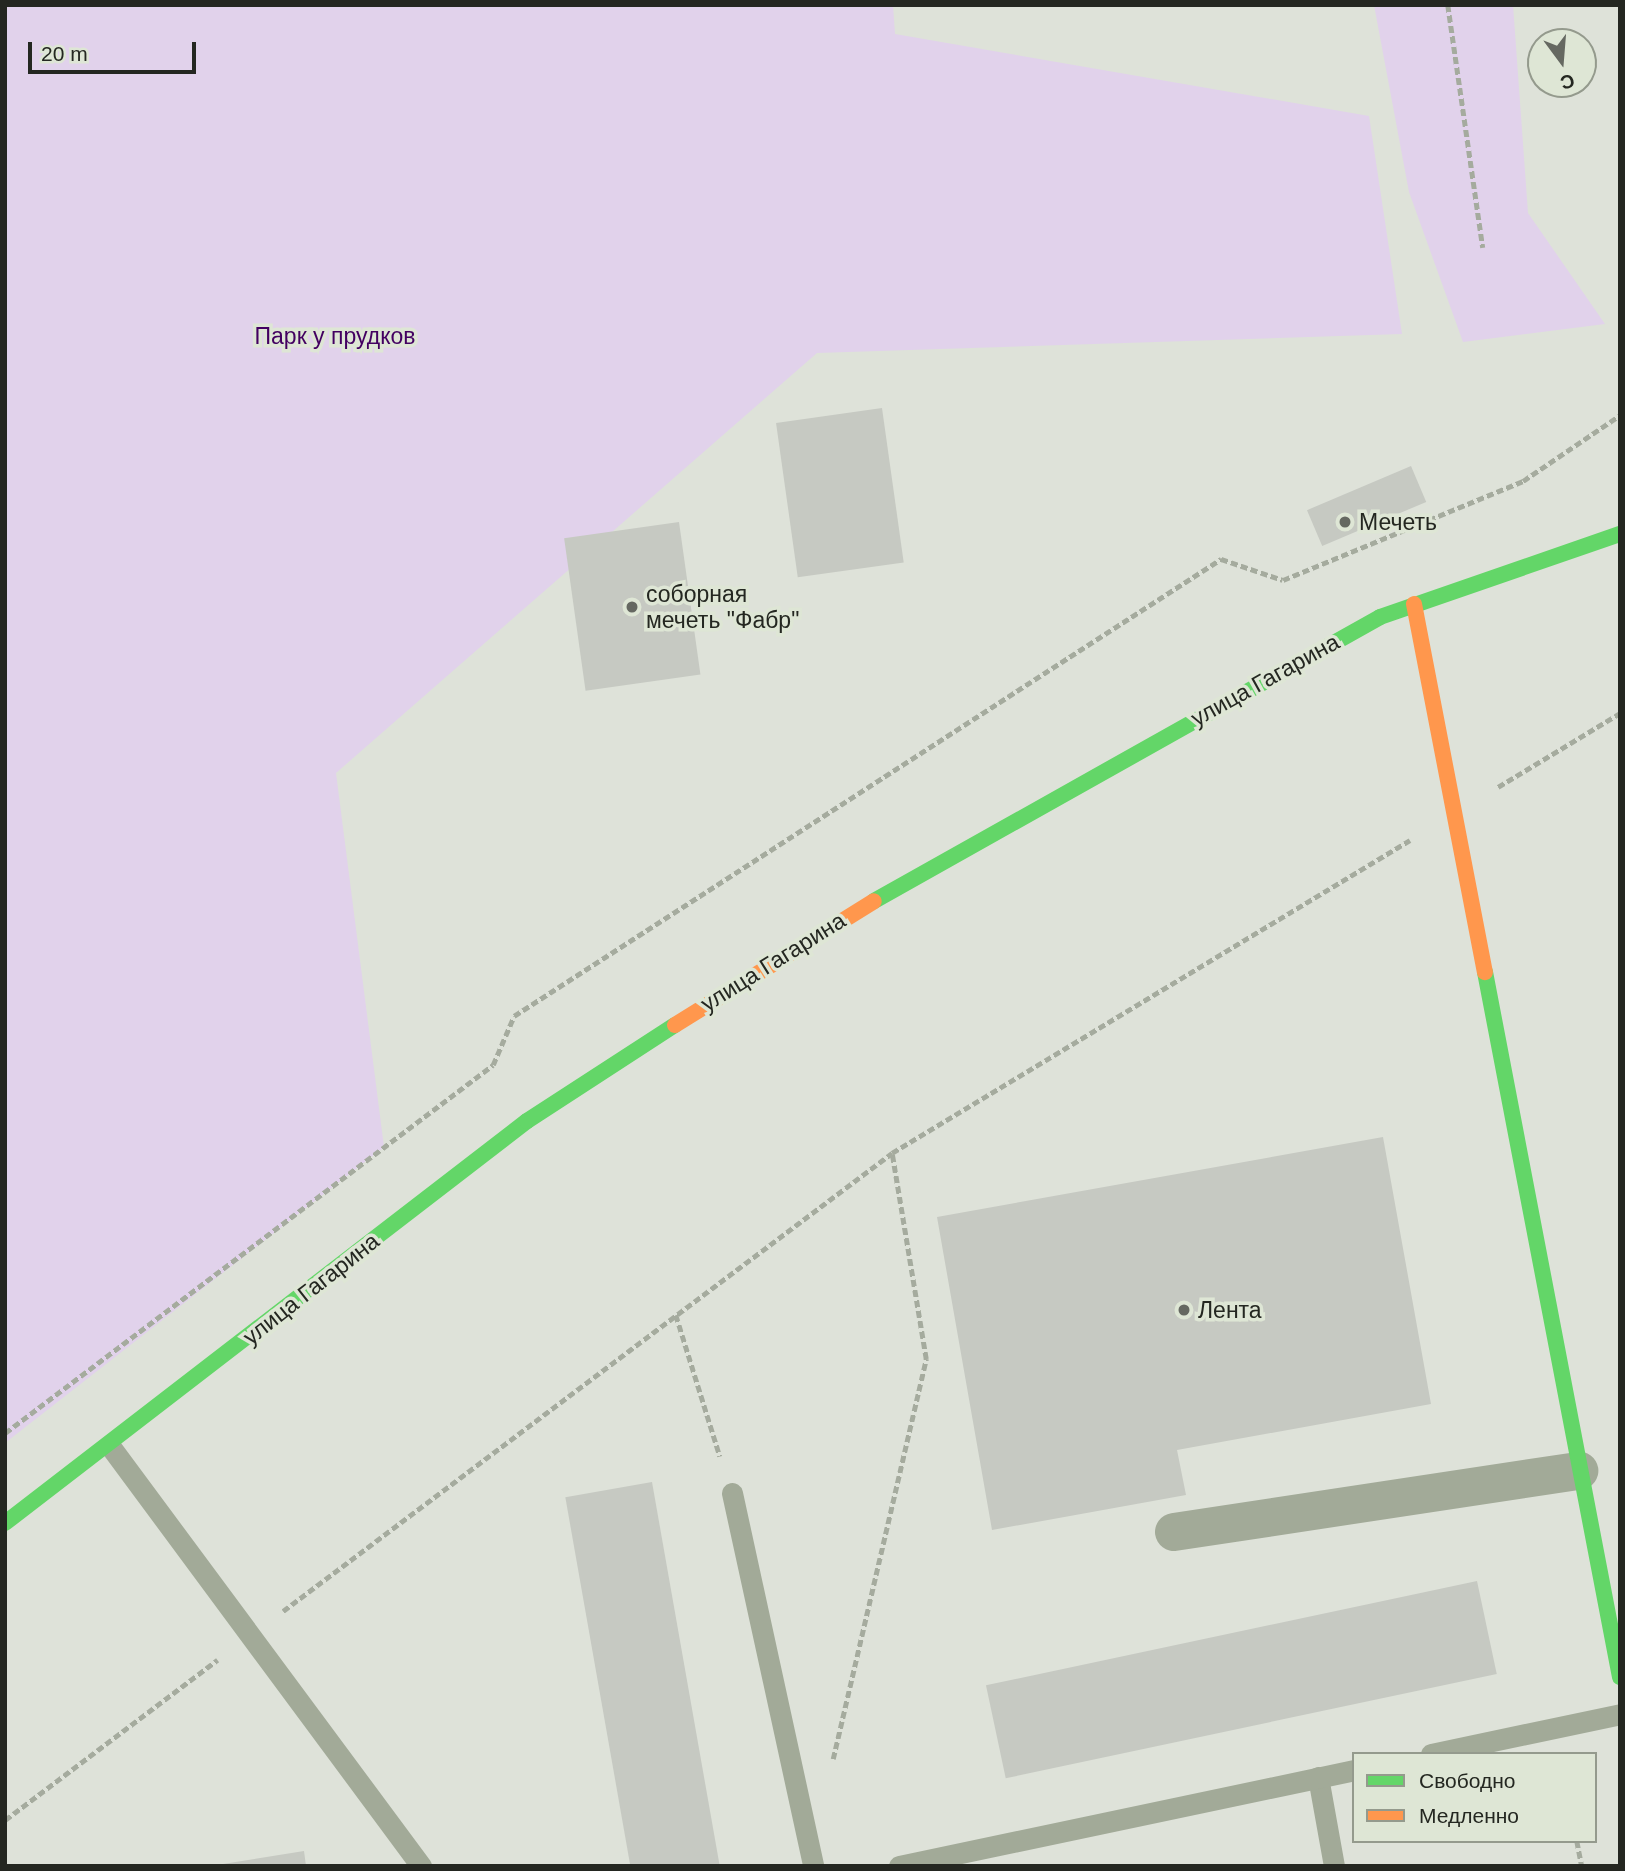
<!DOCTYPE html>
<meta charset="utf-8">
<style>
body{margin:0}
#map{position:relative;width:1625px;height:1871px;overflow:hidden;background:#dee2d9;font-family:Helvetica,sans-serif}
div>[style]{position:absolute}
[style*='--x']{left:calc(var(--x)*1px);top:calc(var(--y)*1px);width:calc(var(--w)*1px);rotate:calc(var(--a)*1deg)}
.green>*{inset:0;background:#e1d2eb}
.building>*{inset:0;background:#c6c9c2;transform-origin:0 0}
.path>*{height:4.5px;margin-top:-2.25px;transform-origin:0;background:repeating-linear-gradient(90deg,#a5ab9e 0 7px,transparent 0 10.5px)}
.lane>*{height:21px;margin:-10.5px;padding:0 10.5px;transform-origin:10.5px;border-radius:10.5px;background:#a2aa98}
.street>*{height:38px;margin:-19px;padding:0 19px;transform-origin:19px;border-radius:19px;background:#a2aa98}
.fast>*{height:16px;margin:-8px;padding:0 8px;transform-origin:8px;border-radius:8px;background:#63d668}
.slow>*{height:16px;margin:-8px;padding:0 8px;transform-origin:8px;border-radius:8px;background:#ff974d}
.dots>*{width:19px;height:19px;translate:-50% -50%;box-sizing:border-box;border:4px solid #dee6d5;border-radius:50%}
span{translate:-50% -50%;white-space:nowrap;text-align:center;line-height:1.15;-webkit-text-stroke:7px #dee6d5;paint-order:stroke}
.park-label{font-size:23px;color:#430061}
.poi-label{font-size:23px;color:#242721}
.left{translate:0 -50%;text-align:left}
.street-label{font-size:23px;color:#242721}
.frame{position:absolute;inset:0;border:7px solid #242721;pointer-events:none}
.legend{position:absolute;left:1352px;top:1752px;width:245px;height:91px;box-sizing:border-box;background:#dee6d5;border:2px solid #949a8d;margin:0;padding:9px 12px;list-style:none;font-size:21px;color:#242721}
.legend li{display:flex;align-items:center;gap:14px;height:35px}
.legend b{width:35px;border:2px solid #949a8d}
.north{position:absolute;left:1527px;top:28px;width:70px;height:70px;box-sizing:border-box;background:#dee6d5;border:2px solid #949a8d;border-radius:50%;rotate:164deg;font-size:19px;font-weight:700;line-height:28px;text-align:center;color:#242721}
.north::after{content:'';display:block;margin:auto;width:24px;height:32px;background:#656861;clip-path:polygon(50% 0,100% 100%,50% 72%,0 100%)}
.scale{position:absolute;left:28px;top:42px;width:168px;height:32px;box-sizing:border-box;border:4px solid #242721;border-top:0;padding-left:9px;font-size:21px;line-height:24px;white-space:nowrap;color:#242721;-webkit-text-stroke:5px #dee6d5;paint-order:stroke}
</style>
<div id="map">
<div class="green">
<i style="clip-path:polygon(5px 5px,893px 5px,895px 34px,1369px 116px,1402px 334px,817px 353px,336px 773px,384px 1147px,5px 1443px)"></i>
<i style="clip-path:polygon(1374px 5px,1513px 5px,1528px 213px,1605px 324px,1463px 342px,1409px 192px)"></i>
</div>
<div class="building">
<i style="left:882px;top:408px;width:156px;height:107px;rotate:82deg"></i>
<i style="left:1411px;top:466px;width:39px;height:113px;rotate:67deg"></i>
<i style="left:679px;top:522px;width:154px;height:116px;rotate:82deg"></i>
<i style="clip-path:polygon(1383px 1137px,1431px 1404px,1177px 1450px,1186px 1495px,992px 1530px,937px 1217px)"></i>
<i style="left:652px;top:1482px;width:390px;height:88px;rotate:80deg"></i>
<i style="left:1477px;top:1581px;width:95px;height:502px;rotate:78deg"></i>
<i style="clip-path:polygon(304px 1851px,306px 1866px,223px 1866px,223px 1864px)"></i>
</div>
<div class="path">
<i style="--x:1448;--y:5;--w:245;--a:81.8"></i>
<i style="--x:1498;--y:787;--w:143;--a:-31.2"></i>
<i style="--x:676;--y:1315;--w:148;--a:72.7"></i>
<i style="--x:5;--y:1433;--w:611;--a:-37.02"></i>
<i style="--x:493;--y:1065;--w:53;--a:-66.8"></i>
<i style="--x:514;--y:1016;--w:842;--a:-32.88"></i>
<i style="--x:1221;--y:559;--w:65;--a:18.7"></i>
<i style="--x:1283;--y:580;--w:260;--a:-22.4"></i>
<i style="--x:1523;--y:481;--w:117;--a:-34.2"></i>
<i style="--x:283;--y:1611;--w:762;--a:-36.95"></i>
<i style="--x:892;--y:1153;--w:605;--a:-31.14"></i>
<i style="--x:833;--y:1759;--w:411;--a:-76.9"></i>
<i style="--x:926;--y:1359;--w:209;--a:-99.4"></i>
<i style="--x:5;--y:1820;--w:266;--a:-37"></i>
<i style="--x:1577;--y:1841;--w:25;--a:79"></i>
</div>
<div class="lane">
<i style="--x:110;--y:1446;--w:523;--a:53.48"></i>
<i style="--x:732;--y:1493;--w:382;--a:77.7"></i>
<i style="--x:1431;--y:1754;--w:193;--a:-11.9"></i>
<i style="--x:1318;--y:1777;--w:90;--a:79.8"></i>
<i style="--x:899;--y:1866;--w:465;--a:-11.9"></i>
</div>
<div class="street">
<i style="--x:1174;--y:1532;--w:410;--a:-8.6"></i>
</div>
<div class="fast">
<i style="--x:874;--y:901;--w:580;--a:-29.3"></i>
<i style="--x:1380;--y:617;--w:254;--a:-19.1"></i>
<i style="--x:1485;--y:972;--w:718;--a:79.16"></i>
<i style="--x:5;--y:1523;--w:659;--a:-37.6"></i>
<i style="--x:527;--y:1121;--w:176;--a:-33"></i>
</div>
<div class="slow">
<i style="--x:1414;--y:604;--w:375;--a:79.1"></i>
<i style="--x:675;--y:1025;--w:234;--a:-31.9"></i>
</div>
<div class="dots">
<i style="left:1345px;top:522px;background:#656861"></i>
<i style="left:632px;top:607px;background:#656861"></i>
<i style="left:1184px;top:1310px;background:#656861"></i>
</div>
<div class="park-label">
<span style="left:335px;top:336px">Парк у прудков</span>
</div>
<div class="poi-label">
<span class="left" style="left:1359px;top:522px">Мечеть</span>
<span class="left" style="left:646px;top:607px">соборная<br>мечеть "Фабр"</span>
<span class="left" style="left:1198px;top:1310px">Лента</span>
</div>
<div class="street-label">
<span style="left:1265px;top:680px;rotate:-29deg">улица Гагарина</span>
<span style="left:773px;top:962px;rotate:-32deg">улица Гагарина</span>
<span style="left:311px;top:1289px;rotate:-38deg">улица Гагарина</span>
</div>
<div class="frame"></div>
<ul class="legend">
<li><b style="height:9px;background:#63d668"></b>Свободно</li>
<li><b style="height:9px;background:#ff974d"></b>Медленно</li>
</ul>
<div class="north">С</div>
<div class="scale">20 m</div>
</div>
